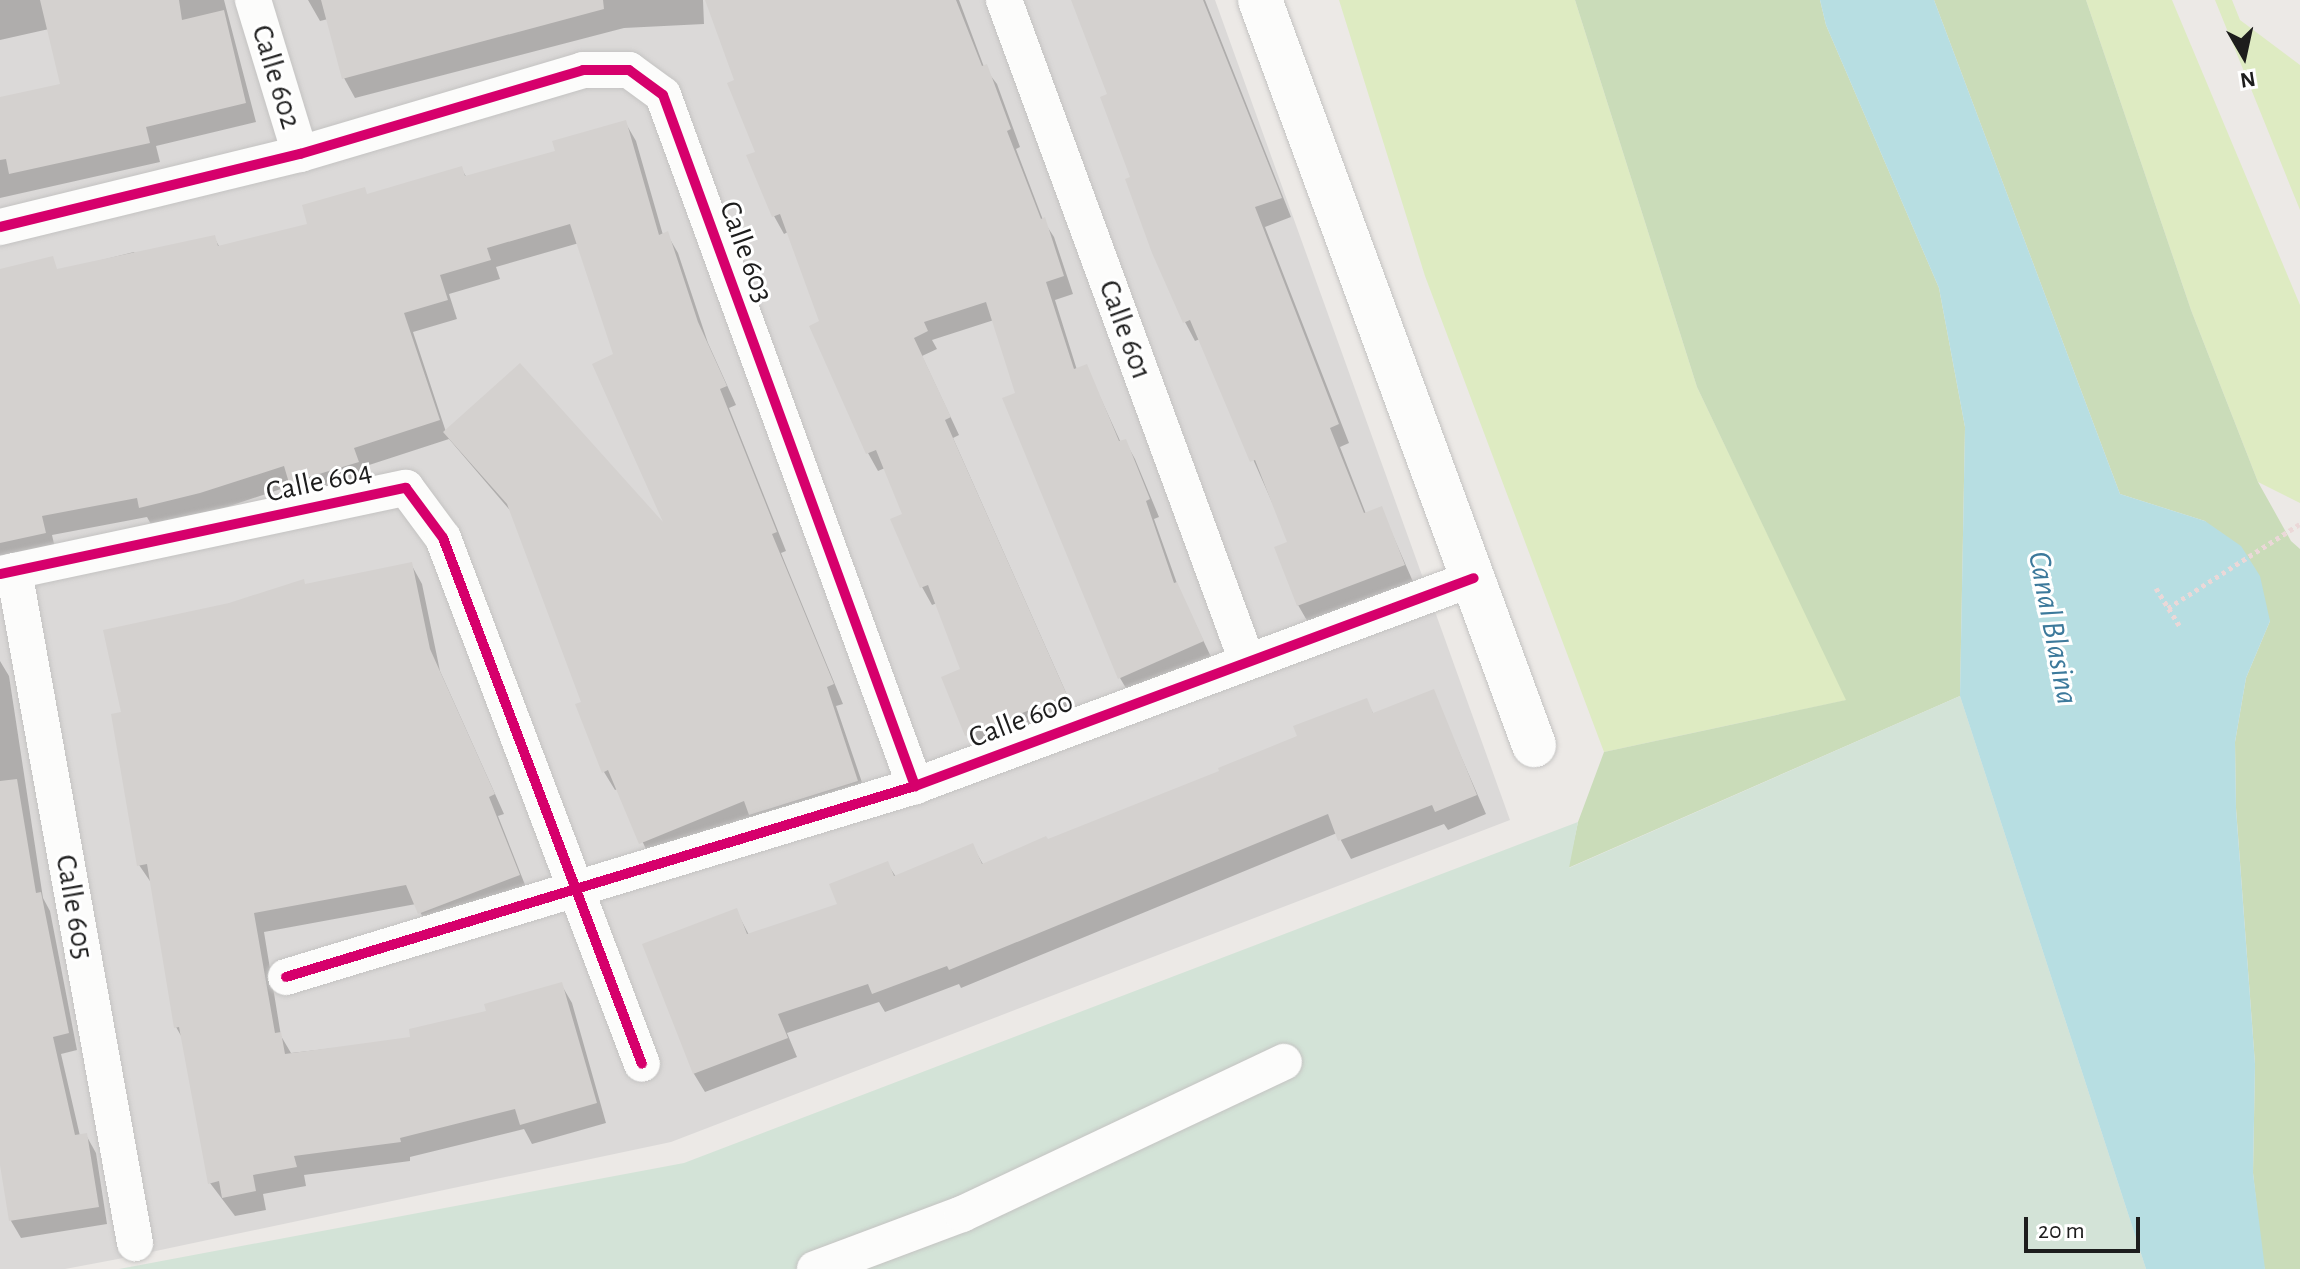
<!DOCTYPE html>
<style>
body{margin:0}
#map{position:relative;width:2300px;height:1269px;overflow:hidden;background:#ece9e6;font-family:"Alegreya Sans",sans-serif}
div>[style]{position:absolute}
[style*='--x']{left:calc(var(--x)*1px);top:calc(var(--y)*1px);width:calc(var(--w)*1px);rotate:calc(var(--a)*1deg)}
.residential>*{inset:0;background:#dbd9d8}
.grass>*{inset:0;background:#deebc2}
.forest>*{inset:0;background:#cadcb9}
.wetland>*{inset:0;background:#d3e3d7}
.water>*{inset:0;background:#b7dee2}
.shadow>*{inset:0;background:#0003}
.building>*{inset:0;background:#d4d1cf}
.path>*{height:5px;margin-top:-2.5px;transform-origin:0;background:repeating-linear-gradient(90deg,#ebd8d8 0 4px,transparent 0 8px)}
.roads{filter:drop-shadow(0 0 2px #c4c3c2) drop-shadow(0 0 2px #c4c3c2)}
.minor>*{height:36px;margin:-18px;padding:0 18px;transform-origin:18px;border-radius:18px;background:#fcfcfb}
.tertiary>*{height:44px;margin:-22px;padding:0 22px;transform-origin:22px;border-radius:22px;background:#fcfcfb}
.cycleway>*{height:10px;margin:-5px;padding:0 5px;transform-origin:5px;border-radius:5px;background:#d6006c}
span{translate:-50% -50%;white-space:nowrap;text-align:center;line-height:1.15;-webkit-text-stroke:6px #fff;paint-order:stroke}
.street-label{font-size:30px;color:#1d1d1d}
.water-label{font-size:32px;color:#3c799b;font-style:italic}
.north{position:absolute;left:2204px;top:16px;width:80px;height:80px;-webkit-text-stroke:6px #fff;paint-order:stroke;rotate:171deg;font-size:22px;font-weight:700;line-height:32px;text-align:center;color:#1d1d1d}
.north::after{content:'';display:block;margin:auto;width:28px;height:36px;background:#1d1d1d;clip-path:polygon(50% 0,100% 100%,50% 72%,0 100%)}
.scale{position:absolute;left:2024px;top:1217px;width:116px;height:36px;box-sizing:border-box;border:4px solid #1d1d1d;border-top:0;padding-left:10px;font-size:24px;line-height:28px;white-space:nowrap;color:#1d1d1d;-webkit-text-stroke:6px #fff;paint-order:stroke}
</style>
<div id="map">
<div class="residential">
<i style="clip-path:polygon(0 0,1215px 0,1510px 820px,671px 1142px,118px 1259px,65px 1269px,0 1269px)"></i>
</div>
<div class="grass">
<i style="clip-path:polygon(1339px 0,1575px 0,1697px 387px,1847px 700px,1604px 752px,1425px 276px)"></i>
<i style="clip-path:polygon(2086px 0,2172px 0,2300px 305px,2300px 503px,2258px 482px,2191px 310px)"></i>
<i style="clip-path:polygon(2215px 0,2232px 0,2240px 20px,2300px 65px,2300px 210px)"></i>
</div>
<div class="forest">
<i style="clip-path:polygon(1575px 0,1820px 0,1826px 25px,1939px 288px,1965px 427px,1960px 696px,1568px 868px,1578px 822px,1604px 752px,1846px 700px,1697px 387px)"></i>
<i style="clip-path:polygon(1934px 0,2086px 0,2191px 310px,2258px 482px,2291px 541px,2300px 549px,2300px 1269px,2265px 1269px,2263px 1264px,2253px 1173px,2255px 1064px,2236px 808px,2235px 742px,2246px 678px,2270px 621px,2205px 521px,2120px 494px)"></i>
</div>
<div class="wetland">
<i style="clip-path:polygon(1960px 696px,2146px 1269px,119px 1269px,684px 1163px,1578px 822px,1569px 868px)"></i>
</div>
<div class="water">
<i style="clip-path:polygon(1820px 0,1934px 0,2120px 494px,2205px 521px,2241px 546px,2260px 576px,2270px 621px,2246px 678px,2235px 742px,2236px 809px,2255px 1064px,2253px 1173px,2265px 1269px,2146px 1269px,1960px 696px,1965px 427px,1939px 288px,1826px 25px)"></i>
</div>
<div class="shadow">
<i style="clip-path:polygon(0 0,224px 0,256px 122px,156px 146px,160px 162px,0 198px,0 99px,63px 86px,49px 29px,0 40px)"></i>
<i style="clip-path:polygon(308px 0,703px 0,704px 24px,624px 28px,355px 98px,344px 78px,328px 19px,320px 21px)"></i>
<i style="clip-path:polygon(732px 0,959px 0,984px 67px,997px 84px,1020px 147px,1016px 149px,1043px 220px,1054px 237px,1073px 294px,1055px 300px,1077px 370px,1086px 366px,1121px 443px,1125px 441px,1135px 459px,1159px 517px,1154px 519px,1179px 589px,1212px 659px,1130px 695px,1120px 678px,994px 320px,932px 340px,937px 349px,922px 356px,959px 435px,953px 438px,1075px 713px,977px 753px,967px 735px,963px 670px,937px 603px,932px 605px,922px 587px,905px 515px,885px 468px,878px 471px,868px 453px,812px 327px,821px 322px,788px 232px,784px 234px,774px 216px,736px 81px)"></i>
<i style="clip-path:polygon(1075px 0,1205px 0,1291px 217px,1265px 227px,1349px 443px,1340px 447px,1366px 514px,1381px 508px,1414px 584px,1309px 624px,1298px 605px,1290px 543px,1200px 339px,1195px 341px,1185px 322px,1133px 179px,1109px 95px)"></i>
<i style="clip-path:polygon(evenodd,625px 122px,636px 141px,663px 235px,667px 234px,678px 253px,708px 343px,736px 405px,729px 408px,786px 551px,781px 553px,843px 704px,836px 706px,868px 800px,652px 862px,618px 789px,615px 790px,604px 772px,583px 704px,514px 515px,449px 439px,363px 467px,368px 481px,302px 501px,293px 485px,212px 512px,152px 526px,147px 517px,52px 535px,56px 552px,0 564px,0 289px,38px 276px,134px 252px,136px 255px,214px 237px,220px 248px,309px 225px,368px 196px,461px 168px,467px 178px,558px 153px,625px 122px,579px 243px,616px 355px,668px 531px,446px 432px,413px 332px,457px 319px,449px 294px,500px 279px,496px 267px,579px 243px)"></i>
<i style="clip-path:polygon(411px 564px,422px 584px,440px 671px,504px 814px,498px 816px,529px 895px,431px 933px,416px 904px,264px 932px,281px 1036px,291px 1053px,413px 1039px,561px 984px,572px 1003px,606px 1123px,532px 1144px,524px 1129px,410px 1157px,410px 1161px,304px 1175px,306px 1186px,263px 1194px,266px 1210px,235px 1216px,210px 1183px,184px 1041px,176px 1027px,152px 884px,139px 865px,123px 714px,306px 586px)"></i>
<i style="clip-path:polygon(0 661px,9px 676px,43px 898px,50px 911px,77px 1050px,61px 1054px,80px 1136px,86px 1135px,96px 1153px,107px 1224px,21px 1238px,11px 1221px,0 1152px)"></i>
<i style="clip-path:polygon(1433px 692px,1486px 814px,1448px 830px,1444px 824px,1351px 859px,1337px 833px,961px 988px,959px 984px,885px 1012px,879px 1002px,787px 1033px,797px 1057px,705px 1092px,694px 1074px,645px 945px,736px 910px,749px 935px,839px 905px,887px 863px,896px 877px,972px 845px,984px 866px,1222px 773px,1300px 737px,1366px 700px,1374px 715px)"></i>
</div>
<div class="building">
<i style="clip-path:polygon(40px 0,179px 0,182px 20px,224px 10px,246px 103px,146px 127px,150px 143px,9px 174px,6px 159px,0 160px,0 97px,60px 84px)"></i>
<i style="clip-path:polygon(321px 0,603px 0,604px 9px,342px 79px)"></i>
<i style="clip-path:polygon(705px 0,956px 0,982px 66px,987px 64px,1011px 129px,1007px 131px,1041px 219px,1045px 217px,1064px 276px,1046px 282px,1074px 369px,1087px 364px,1119px 441px,1126px 439px,1150px 499px,1146px 501px,1174px 583px,1177px 582px,1204px 641px,1118px 679px,1002px 398px,1015px 393px,986px 302px,924px 322px,928px 331px,914px 338px,951px 417px,945px 420px,1067px 695px,965px 736px,941px 677px,960px 669px,928px 585px,920px 588px,890px 519px,902px 514px,876px 450px,866px 454px,809px 326px,819px 321px,780px 214px,772px 217px,746px 155px,755px 152px,727px 83px,734px 80px)"></i>
<i style="clip-path:polygon(1071px 0,1203px 0,1282px 198px,1255px 207px,1339px 424px,1330px 428px,1364px 513px,1382px 506px,1405px 565px,1297px 606px,1274px 547px,1287px 542px,1255px 460px,1250px 462px,1190px 320px,1183px 323px,1152px 253px,1125px 179px,1130px 177px,1100px 97px,1107px 94px)"></i>
<i style="clip-path:polygon(626px 120px,659px 235px,668px 231px,698px 322px,727px 386px,720px 389px,777px 532px,772px 534px,834px 684px,827px 687px,858px 781px,749px 815px,744px 801px,639px 844px,608px 770px,602px 773px,575px 704px,581px 702px,507px 504px,443px 432px,520px 363px,663px 522px,592px 364px,613px 354px,570px 224px,487px 248px,491px 260px,440px 275px,448px 300px,404px 313px,440px 420px,354px 448px,359px 462px,289px 483px,284px 466px,200px 493px,139px 508px,137px 498px,42px 516px,46px 533px,0 543px,0 269px,53px 256px,57px 269px,215px 235px,218px 246px,307px 224px,302px 205px,365px 187px,367px 194px,462px 166px,465px 176px,555px 151px,552px 141px)"></i>
<i style="clip-path:polygon(412px 562px,430px 649px,495px 794px,489px 797px,520px 875px,418px 914px,406px 885px,254px 913px,275px 1033px,281px 1032px,285px 1054px,410px 1037px,409px 1029px,486px 1011px,484px 1004px,562px 982px,597px 1103px,520px 1125px,515px 1109px,400px 1138px,401px 1142px,294px 1156px,297px 1167px,253px 1175px,256px 1191px,222px 1198px,219px 1181px,208px 1184px,179px 1027px,174px 1028px,147px 864px,137px 866px,111px 714px,121px 712px,103px 630px,229px 603px,304px 579px,305px 584px)"></i>
<i style="clip-path:polygon(1434px 689px,1477px 795px,1435px 812px,1432px 805px,1338px 841px,1328px 814px,949px 970px,947px 966px,872px 994px,868px 984px,778px 1014px,788px 1038px,693px 1074px,642px 944px,737px 908px,747px 934px,837px 904px,829px 884px,888px 861px,894px 876px,973px 843px,982px 864px,1046px 836px,1048px 839px,1219px 771px,1218px 768px,1297px 736px,1293px 726px,1367px 698px,1373px 713px)"></i>
<i style="clip-path:polygon(17px 779px,36px 893px,41px 892px,69px 1033px,53px 1037px,75px 1135px,87px 1133px,99px 1207px,9px 1221px,0 1165px,0 781px)"></i>
</div>
<div class="path">
<i style="--x:2156;--y:588;--w:44;--a:58.1"></i>
<i style="--x:2168;--y:608;--w:156;--a:-32.5"></i>
</div>
<div class="roads">
<div class="minor">
<i style="--x:253;--y:0;--w:161;--a:73"></i>
<i style="--x:1004;--y:0;--w:704;--a:69.82"></i>
<i style="--x:0;--y:227;--w:309;--a:-13.7"></i>
<i style="--x:300;--y:154;--w:295;--a:-16.5"></i>
<i style="--x:583;--y:70;--w:46;--a:0"></i>
<i style="--x:629;--y:70;--w:42;--a:36.3"></i>
<i style="--x:663;--y:95;--w:736;--a:69.96"></i>
<i style="--x:14;--y:571;--w:683;--a:79.79"></i>
<i style="--x:0;--y:574;--w:415;--a:-12"></i>
<i style="--x:406;--y:488;--w:62;--a:53.5"></i>
<i style="--x:443;--y:538;--w:562;--a:69.28"></i>
<i style="--x:286;--y:977;--w:657;--a:-16.89"></i>
<i style="--x:915;--y:786;--w:596;--a:-20.41"></i>
<i style="--x:815;--y:1269;--w:157;--a:-20.5"></i>
<i style="--x:962;--y:1214;--w:356;--a:-25.3"></i>
</div>
<div class="tertiary">
<i style="--x:1260;--y:0;--w:794;--a:69.81"></i>
</div>
</div>
<div class="cycleway">
<i style="--x:0;--y:227;--w:309;--a:-13.7"></i>
<i style="--x:300;--y:154;--w:295;--a:-16.5"></i>
<i style="--x:583;--y:70;--w:46;--a:0"></i>
<i style="--x:629;--y:70;--w:42;--a:36.3"></i>
<i style="--x:663;--y:95;--w:736;--a:69.96"></i>
<i style="--x:0;--y:574;--w:415;--a:-12"></i>
<i style="--x:406;--y:488;--w:62;--a:53.5"></i>
<i style="--x:443;--y:538;--w:562;--a:69.28"></i>
<i style="--x:286;--y:977;--w:657;--a:-16.89"></i>
<i style="--x:915;--y:786;--w:596;--a:-20.41"></i>
</div>
<div class="street-label">
<span style="left:276px;top:77px;rotate:73deg">Calle 602</span>
<span style="left:746px;top:252px;rotate:70deg">Calle 603</span>
<span style="left:1125px;top:330px;rotate:70deg">Calle 601</span>
<span style="left:319px;top:482px;rotate:-12deg">Calle 604</span>
<span style="left:1021px;top:720px;rotate:-21deg">Calle 600</span>
<span style="left:74px;top:907px;rotate:80deg">Calle 605</span>
</div>
<div class="water-label">
<span style="left:2053px;top:628px;rotate:79deg">Canal Blasina</span>
</div>
<div class="north">N</div>
<div class="scale">20 m</div>
</div>
